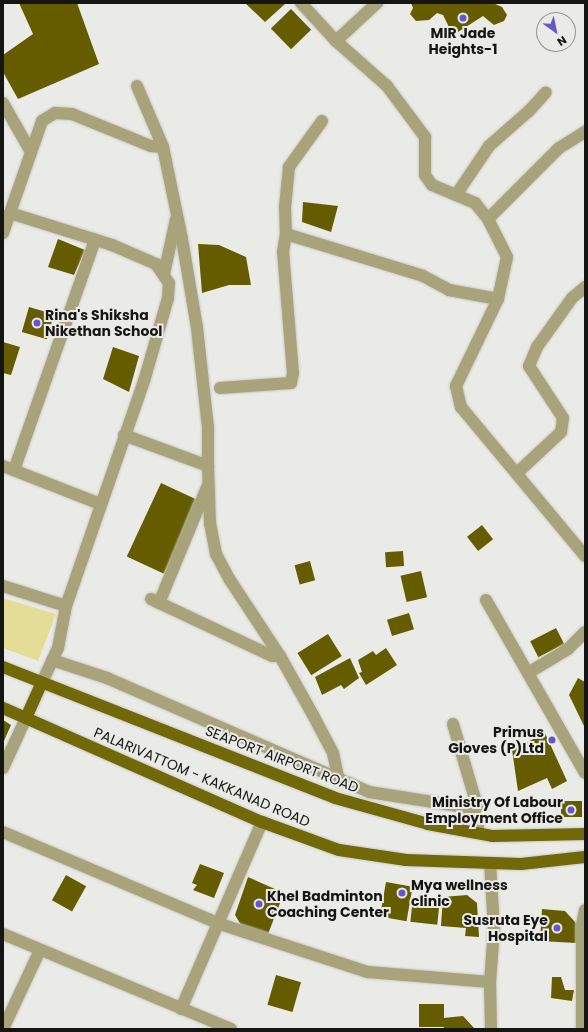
<!DOCTYPE html>
<style>
body{margin:0}
#map{position:relative;width:588px;height:1032px;overflow:hidden;background:#eaeae7;font-family:Poppins,sans-serif}
div>[style]{position:absolute}
[style*='--x']{left:calc(var(--x)*1px);top:calc(var(--y)*1px);width:calc(var(--w)*1px);rotate:calc(var(--a)*1deg)}
.green>*{inset:0;background:#e4dd97}
.building>*{inset:0;background:#655c00;transform-origin:0 0}
.roads{filter:drop-shadow(0 0 1px #c8c8c5) drop-shadow(0 0 1px #c8c8c5)}
.minor>*{height:12px;margin:-6px;padding:0 6px;transform-origin:6px;border-radius:6px;background:#a8a37b}
.major>*{height:12px;margin:-6px;padding:0 6px;transform-origin:6px;border-radius:6px;background:#716807}
.dots>*{width:11px;height:11px;translate:-50% -50%;box-sizing:border-box;border:2px solid #eaeae7;border-radius:50%}
span{translate:-50% -50%;white-space:nowrap;text-align:center;line-height:1.15;-webkit-text-stroke:4px #eaeae7;paint-order:stroke}
.poi-label{font-size:14px;color:#151514;font-weight:700}
.left{translate:0 -50%;text-align:left}
.right{translate:-100% -50%;text-align:right}
.street-label{font-size:14px;color:#151514}
.frame{position:absolute;inset:0;border:4px solid #151514;pointer-events:none}
.north{position:absolute;left:536px;top:12px;width:40px;height:40px;box-sizing:border-box;background:#eaeae7;border:1px solid #959593;border-radius:50%;rotate:147deg;font-size:11px;font-weight:700;line-height:16px;text-align:center;color:#151514}
.north::after{content:'';display:block;margin:auto;width:14px;height:18px;background:#6357d0;clip-path:polygon(50% 0,100% 100%,50% 72%,0 100%)}
</style>
<div id="map">
<div class="green">
<i style="clip-path:polygon(3px 598px,56px 614px,38px 661px,3px 648px)"></i>
</div>
<div class="building">
<i style="clip-path:polygon(19px 3px,77px 3px,99px 64px,18px 99px,3px 72px,3px 55px,33px 34px)"></i>
<i style="clip-path:polygon(245px 3px,284px 3px,285px 4px,265px 22px)"></i>
<i style="clip-path:polygon(411px 3px,493px 3px,502px 7px,507px 15px,504px 21px,494px 25px,483px 16px,458px 32px,449px 27px,443px 15px,437px 13px,429px 20px,416px 21px,410px 14px,413px 8px)"></i>
<i style="left:291px;top:9px;width:29px;height:28px;rotate:46deg"></i>
<i style="clip-path:polygon(303px 202px,338px 206px,331px 232px,302px 222px)"></i>
<i style="clip-path:polygon(58px 239px,85px 250px,74px 275px,48px 267px)"></i>
<i style="clip-path:polygon(198px 244px,219px 245px,246px 257px,251px 285px,229px 285px,202px 293px)"></i>
<i style="left:29px;top:307px;width:26px;height:26px;rotate:16deg"></i>
<i style="clip-path:polygon(3px 342px,20px 347px,11px 375px,3px 373px)"></i>
<i style="clip-path:polygon(113px 347px,139px 356px,129px 392px,103px 379px)"></i>
<i style="left:161px;top:483px;width:41px;height:81px;rotate:25deg"></i>
<i style="left:482px;top:525px;width:18px;height:19px;rotate:52deg"></i>
<i style="left:403px;top:551px;width:15px;height:18px;rotate:86deg"></i>
<i style="left:310px;top:561px;width:20px;height:16px;rotate:75deg"></i>
<i style="left:421px;top:571px;width:27px;height:21px;rotate:77deg"></i>
<i style="left:409px;top:613px;width:17px;height:23px;rotate:73deg"></i>
<i style="left:556px;top:628px;width:18px;height:29px;rotate:63deg"></i>
<i style="left:328px;top:634px;width:26px;height:36px;rotate:58deg"></i>
<i style="clip-path:polygon(386px 648px,397px 665px,366px 685px,359px 673px,362px 672px,358px 660px,373px 651px,376px 655px)"></i>
<i style="clip-path:polygon(350px 658px,359px 678px,344px 689px,341px 685px,322px 695px,315px 677px)"></i>
<i style="clip-path:polygon(578px 678px,585px 682px,585px 728px,569px 695px)"></i>
<i style="clip-path:polygon(3px 720px,11px 725px,3px 743px)"></i>
<i style="clip-path:polygon(545px 733px,567px 781px,552px 789px,547px 778px,518px 791px,512px 750px)"></i>
<i style="left:582px;top:801px;width:16px;height:21px;rotate:90deg"></i>
<i style="clip-path:polygon(200px 864px,224px 873px,214px 898px,193px 890px,197px 885px,192px 883px)"></i>
<i style="left:66px;top:875px;width:23px;height:29px;rotate:29deg"></i>
<i style="clip-path:polygon(248px 877px,284px 893px,268px 934px,241px 925px,235px 915px)"></i>
<i style="left:386px;top:882px;width:27px;height:35px;rotate:10deg"></i>
<i style="clip-path:polygon(467px 895px,477px 903px,479px 937px,465px 936px,466px 928px,441px 926px,443px 897px)"></i>
<i style="left:413px;top:897px;width:27px;height:25px;rotate:6deg"></i>
<i style="clip-path:polygon(542px 909px,565px 911px,577px 924px,576px 943px,540px 941px)"></i>
<i style="left:276px;top:975px;width:26px;height:31px;rotate:16deg"></i>
<i style="clip-path:polygon(552px 977px,561px 977px,565px 990px,574px 990px,572px 1001px,551px 998px)"></i>
<i style="left:419px;top:1004px;width:25px;height:23px"></i>
<i style="clip-path:polygon(463px 1016px,475px 1029px,444px 1029px,443px 1018px)"></i>
</div>
<div class="roads">
<div class="minor">
<i style="--x:301;--y:3;--w:52;--a:47.4"></i>
<i style="--x:336;--y:41;--w:68;--a:41.4"></i>
<i style="--x:387;--y:86;--w:64;--a:53.3"></i>
<i style="--x:425;--y:137;--w:38;--a:90"></i>
<i style="--x:425;--y:175;--w:12;--a:55"></i>
<i style="--x:432;--y:185;--w:47;--a:22.7"></i>
<i style="--x:475;--y:203;--w:21;--a:51"></i>
<i style="--x:488;--y:219;--w:42;--a:63.4"></i>
<i style="--x:507;--y:257;--w:43;--a:102.1"></i>
<i style="--x:498;--y:299;--w:97;--a:115.8"></i>
<i style="--x:456;--y:386;--w:22;--a:77"></i>
<i style="--x:461;--y:407;--w:194;--a:50.2"></i>
<i style="--x:336;--y:41;--w:56;--a:-42.8"></i>
<i style="--x:137;--y:86;--w:66;--a:66.9"></i>
<i style="--x:163;--y:147;--w:94;--a:78.3"></i>
<i style="--x:182;--y:239;--w:90;--a:80.4"></i>
<i style="--x:197;--y:328;--w:100;--a:83.7"></i>
<i style="--x:208;--y:427;--w:39;--a:90"></i>
<i style="--x:3;--y:103;--w:56;--a:60.3"></i>
<i style="--x:322;--y:121;--w:57;--a:125.7"></i>
<i style="--x:289;--y:167;--w:40;--a:95.7"></i>
<i style="--x:285;--y:207;--w:27;--a:88"></i>
<i style="--x:286;--y:234;--w:143;--a:17"></i>
<i style="--x:423;--y:276;--w:30;--a:28"></i>
<i style="--x:449;--y:290;--w:50;--a:10.4"></i>
<i style="--x:456;--y:195;--w:59;--a:-56"></i>
<i style="--x:489;--y:146;--w:53;--a:-41.2"></i>
<i style="--x:529;--y:111;--w:25;--a:-48"></i>
<i style="--x:10;--y:213;--w:107;--a:17.4"></i>
<i style="--x:112;--y:245;--w:48;--a:23.4"></i>
<i style="--x:156;--y:264;--w:23;--a:56"></i>
<i style="--x:169;--y:283;--w:15;--a:94"></i>
<i style="--x:168;--y:298;--w:86;--a:106.1"></i>
<i style="--x:144;--y:381;--w:238;--a:109.1"></i>
<i style="--x:66;--y:606;--w:43;--a:100.8"></i>
<i style="--x:58;--y:648;--w:38;--a:115"></i>
<i style="--x:488;--y:219;--w:100;--a:-45"></i>
<i style="--x:559;--y:148;--w:31;--a:-32"></i>
<i style="--x:3;--y:233;--w:119;--a:-70.8"></i>
<i style="--x:42;--y:121;--w:15;--a:-32"></i>
<i style="--x:55;--y:113;--w:17;--a:3"></i>
<i style="--x:72;--y:114;--w:85;--a:22.1"></i>
<i style="--x:151;--y:146;--w:12;--a:5"></i>
<i style="--x:164;--y:274;--w:56;--a:-77.7"></i>
<i style="--x:220;--y:388;--w:71;--a:-4"></i>
<i style="--x:291;--y:383;--w:10;--a:-79"></i>
<i style="--x:293;--y:373;--w:121;--a:-94.7"></i>
<i style="--x:283;--y:252;--w:18;--a:-81"></i>
<i style="--x:124;--y:435;--w:90;--a:20.3"></i>
<i style="--x:208;--y:466;--w:57;--a:88"></i>
<i style="--x:210;--y:523;--w:32;--a:79"></i>
<i style="--x:216;--y:554;--w:30;--a:62"></i>
<i style="--x:230;--y:580;--w:91;--a:56.7"></i>
<i style="--x:280;--y:656;--w:68;--a:60.8"></i>
<i style="--x:313;--y:715;--w:43;--a:62.2"></i>
<i style="--x:333;--y:753;--w:29;--a:78"></i>
<i style="--x:3;--y:466;--w:104;--a:21.4"></i>
<i style="--x:14;--y:470;--w:244;--a:-70.6"></i>
<i style="--x:517;--y:473;--w:60;--a:-43"></i>
<i style="--x:561;--y:432;--w:14;--a:-82"></i>
<i style="--x:563;--y:418;--w:62;--a:-123.2"></i>
<i style="--x:529;--y:366;--w:21;--a:-67"></i>
<i style="--x:537;--y:347;--w:60;--a:-54.5"></i>
<i style="--x:572;--y:298;--w:17;--a:-40"></i>
<i style="--x:3;--y:586;--w:66;--a:17.6"></i>
<i style="--x:151;--y:599;--w:134;--a:25.2"></i>
<i style="--x:272;--y:656;--w:8;--a:0"></i>
<i style="--x:486;--y:600;--w:199;--a:60.2"></i>
<i style="--x:159;--y:603;--w:126;--a:-67.5"></i>
<i style="--x:52;--y:660;--w:58;--a:18.1"></i>
<i style="--x:107;--y:678;--w:286;--a:23.5"></i>
<i style="--x:369;--y:792;--w:110;--a:8.9"></i>
<i style="--x:478;--y:809;--w:24;--a:90"></i>
<i style="--x:528;--y:673;--w:47;--a:-31"></i>
<i style="--x:568;--y:649;--w:24;--a:-45"></i>
<i style="--x:453;--y:724;--w:89;--a:73.6"></i>
<i style="--x:3;--y:768;--w:55;--a:-65.3"></i>
<i style="--x:3;--y:832;--w:236;--a:23"></i>
<i style="--x:220;--y:924;--w:156;--a:18"></i>
<i style="--x:368;--y:972;--w:122;--a:4.7"></i>
<i style="--x:490;--y:863;--w:66;--a:86.5"></i>
<i style="--x:494;--y:929;--w:53;--a:94.3"></i>
<i style="--x:490;--y:982;--w:47;--a:88.8"></i>
<i style="--x:3;--y:934;--w:247;--a:22.6"></i>
<i style="--x:181;--y:1009;--w:204;--a:-66.6"></i>
<i style="--x:3;--y:1029;--w:87;--a:-64.9"></i>
<i style="--x:582;--y:1029;--w:104;--a:-90"></i>
<i style="--x:582;--y:925;--w:15;--a:-79"></i>
</div>
<div class="major">
<i style="--x:3;--y:667;--w:357;--a:21.5"></i>
<i style="--x:335;--y:798;--w:97;--a:15.6"></i>
<i style="--x:428;--y:824;--w:65;--a:10.6"></i>
<i style="--x:492;--y:836;--w:93;--a:-1.2"></i>
<i style="--x:3;--y:708;--w:283;--a:23.8"></i>
<i style="--x:262;--y:822;--w:82;--a:20"></i>
<i style="--x:339;--y:850;--w:68;--a:8.5"></i>
<i style="--x:406;--y:860;--w:115;--a:2"></i>
<i style="--x:521;--y:864;--w:64;--a:-6.2"></i>
<i style="--x:26;--y:718;--w:39;--a:-66"></i>
</div>
</div>
<div class="dots">
<i style="left:463px;top:18px;background:#6357d0"></i>
<i style="left:37px;top:323px;background:#6357d0"></i>
<i style="left:552px;top:740px;background:#6357d0"></i>
<i style="left:571px;top:810px;background:#6357d0"></i>
<i style="left:402px;top:893px;background:#6357d0"></i>
<i style="left:259px;top:904px;background:#6357d0"></i>
<i style="left:557px;top:928px;background:#6357d0"></i>
</div>
<div class="poi-label">
<span style="left:463px;top:41px">MIR Jade<br>Heights-1</span>
<span class="left" style="left:45px;top:323px">Rina's Shiksha<br>Nikethan School</span>
<span class="right" style="left:544px;top:740px">Primus<br>Gloves (P)Ltd</span>
<span class="right" style="left:563px;top:810px">Ministry Of Labour<br>Employment Office</span>
<span class="left" style="left:411px;top:893px">Mya wellness<br>clinic</span>
<span class="left" style="left:267px;top:904px">Khel Badminton<br>Coaching Center</span>
<span class="right" style="left:548px;top:928px">Susruta Eye<br>Hospital</span>
</div>
<div class="street-label">
<span style="left:282px;top:759px;rotate:21deg">SEAPORT AIRPORT ROAD</span>
<span style="left:202px;top:777px;rotate:23deg">PALARIVATTOM - KAKKANAD ROAD</span>
</div>
<div class="frame"></div>
<div class="north">N</div>
</div>
